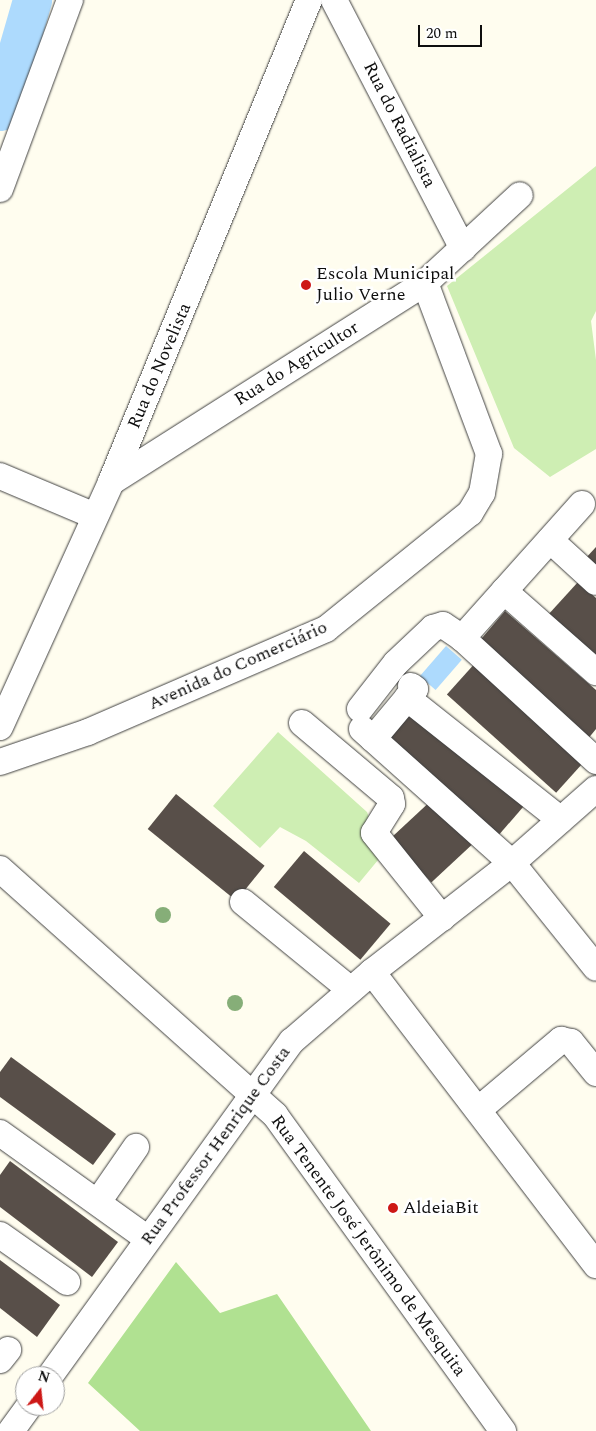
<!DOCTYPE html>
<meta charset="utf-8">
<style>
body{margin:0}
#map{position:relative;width:596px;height:1431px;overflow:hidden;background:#fffdef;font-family:Spectral,serif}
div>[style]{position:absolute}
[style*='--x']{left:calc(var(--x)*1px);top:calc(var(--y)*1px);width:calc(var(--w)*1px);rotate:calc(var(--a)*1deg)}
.green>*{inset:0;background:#ceeeb3}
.forest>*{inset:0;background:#b0e191}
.water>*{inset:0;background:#addafd;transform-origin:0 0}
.river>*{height:39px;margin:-19.5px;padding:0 19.5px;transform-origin:19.5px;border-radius:19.5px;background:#addafd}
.building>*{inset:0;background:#584f49;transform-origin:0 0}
.roads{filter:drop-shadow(0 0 1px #414141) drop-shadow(0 0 1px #414141)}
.minor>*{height:26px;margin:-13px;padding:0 13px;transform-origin:13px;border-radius:13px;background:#fff}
.trees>*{width:16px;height:16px;margin:-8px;border-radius:50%;background:#86ae78}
.dots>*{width:14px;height:14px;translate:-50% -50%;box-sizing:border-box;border:2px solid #fff;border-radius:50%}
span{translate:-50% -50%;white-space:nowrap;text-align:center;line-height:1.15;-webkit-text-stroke:5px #fff;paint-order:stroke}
.street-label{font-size:18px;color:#0e0e0e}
.poi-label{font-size:18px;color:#0e0e0e}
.left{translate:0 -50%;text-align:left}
.north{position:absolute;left:15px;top:1366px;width:50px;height:50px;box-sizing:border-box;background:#fff;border:1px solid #9f9f9f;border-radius:50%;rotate:16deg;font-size:14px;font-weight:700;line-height:20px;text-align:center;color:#0e0e0e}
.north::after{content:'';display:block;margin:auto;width:18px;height:22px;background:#cd1816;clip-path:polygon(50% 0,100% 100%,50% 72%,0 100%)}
.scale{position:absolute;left:418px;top:25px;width:64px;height:22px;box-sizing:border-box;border:2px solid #0e0e0e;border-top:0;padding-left:6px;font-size:15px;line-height:18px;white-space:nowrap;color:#0e0e0e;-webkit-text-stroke:4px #fff;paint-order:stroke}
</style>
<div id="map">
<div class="green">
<i style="clip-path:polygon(596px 166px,596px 311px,591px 321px,596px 360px,596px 449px,550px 477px,514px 448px,447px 286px)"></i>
<i style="clip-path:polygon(278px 732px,367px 812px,383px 854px,359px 883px,306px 841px,280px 827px,260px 848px,213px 806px)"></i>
</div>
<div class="forest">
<i style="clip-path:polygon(176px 1262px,220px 1313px,277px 1294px,371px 1431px,140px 1431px,88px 1383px)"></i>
</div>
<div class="water">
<i style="left:446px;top:646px;width:21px;height:40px;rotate:41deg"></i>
</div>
<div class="river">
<i style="--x:0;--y:111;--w:116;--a:-73.9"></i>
</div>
<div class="building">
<i style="clip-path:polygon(596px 547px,596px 570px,584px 560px)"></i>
<i style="clip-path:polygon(578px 582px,596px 598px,596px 659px,547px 616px)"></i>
<i style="clip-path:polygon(505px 611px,596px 690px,596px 729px,587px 740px,476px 645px)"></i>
<i style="left:477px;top:661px;width:147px;height:45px;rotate:42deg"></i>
<i style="left:414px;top:710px;width:146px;height:46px;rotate:41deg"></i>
<i style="left:176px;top:794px;width:114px;height:45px;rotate:39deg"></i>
<i style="left:435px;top:797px;width:60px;height:61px;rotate:47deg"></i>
<i style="left:304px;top:851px;width:113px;height:47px;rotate:40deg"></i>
<i style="clip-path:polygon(11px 1057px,116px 1134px,93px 1165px,0 1097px,0 1072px)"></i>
<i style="clip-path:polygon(10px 1161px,118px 1242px,92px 1277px,0 1207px,0 1175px)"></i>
<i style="clip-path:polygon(0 1260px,60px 1305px,37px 1337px,0 1308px)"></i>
</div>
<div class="roads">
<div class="minor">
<i style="--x:334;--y:0;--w:280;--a:62.6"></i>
<i style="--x:0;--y:189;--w:202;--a:-69.7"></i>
<i style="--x:0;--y:476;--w:101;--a:22.8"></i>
<i style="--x:111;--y:482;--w:372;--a:-32.4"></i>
<i style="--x:425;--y:283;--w:129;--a:-42.8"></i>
<i style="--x:582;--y:504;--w:180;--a:131.8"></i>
<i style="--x:462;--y:638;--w:182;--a:42.5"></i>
<i style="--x:550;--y:540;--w:62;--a:42.4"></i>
<i style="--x:504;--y:591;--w:123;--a:41.4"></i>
<i style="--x:407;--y:698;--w:196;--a:38.4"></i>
<i style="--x:360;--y:709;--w:58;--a:-52"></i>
<i style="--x:396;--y:663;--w:51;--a:-43.4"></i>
<i style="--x:433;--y:628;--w:10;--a:-17"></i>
<i style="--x:443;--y:625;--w:23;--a:34"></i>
<i style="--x:302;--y:723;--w:116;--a:40.1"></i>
<i style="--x:391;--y:798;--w:6;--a:81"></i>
<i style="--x:392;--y:804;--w:34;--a:122"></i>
<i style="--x:374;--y:833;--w:109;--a:51.3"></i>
<i style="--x:0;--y:727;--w:269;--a:-65.6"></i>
<i style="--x:111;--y:482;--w:521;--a:-67.67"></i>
<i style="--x:362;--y:729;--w:201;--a:41.8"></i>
<i style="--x:512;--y:863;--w:134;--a:51.3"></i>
<i style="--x:373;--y:739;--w:65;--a:-50"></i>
<i style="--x:415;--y:689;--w:5;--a:-143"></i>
<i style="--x:0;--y:762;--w:93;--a:-18.8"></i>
<i style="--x:88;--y:732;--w:259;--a:-23.4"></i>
<i style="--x:326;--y:629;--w:185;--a:-38.9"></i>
<i style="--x:470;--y:513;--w:23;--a:-59"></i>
<i style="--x:482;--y:493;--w:40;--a:-80"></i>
<i style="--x:489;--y:454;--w:183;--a:-110.5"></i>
<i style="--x:0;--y:869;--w:369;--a:41.8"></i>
<i style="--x:275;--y:1115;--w:390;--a:54.2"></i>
<i style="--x:243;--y:902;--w:139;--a:39.2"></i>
<i style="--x:372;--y:972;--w:369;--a:52.6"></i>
<i style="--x:478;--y:1110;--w:109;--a:-40.1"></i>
<i style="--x:561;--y:1040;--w:10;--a:11"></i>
<i style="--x:571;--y:1042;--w:40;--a:51"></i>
<i style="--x:0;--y:1133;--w:182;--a:35.6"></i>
<i style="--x:98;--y:1202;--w:67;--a:-55.4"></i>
<i style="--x:0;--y:1235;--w:82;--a:35"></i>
<i style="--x:0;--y:1360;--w:13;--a:-51"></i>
<i style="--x:50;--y:1376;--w:413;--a:-54.2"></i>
<i style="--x:292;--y:1041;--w:106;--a:-40.8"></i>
<i style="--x:372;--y:972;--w:177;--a:-37.9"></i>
<i style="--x:512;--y:863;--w:112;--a:-41.4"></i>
<i style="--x:11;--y:1431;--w:31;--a:-54"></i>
</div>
</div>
<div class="trees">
<i style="left:163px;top:915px"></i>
<i style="left:235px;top:1003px"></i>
</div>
<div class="dots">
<i style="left:306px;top:285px;background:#cd1816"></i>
<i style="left:393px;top:1208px;background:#cd1816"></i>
</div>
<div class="street-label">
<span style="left:399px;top:125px;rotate:63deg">Rua do Radialista</span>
<span style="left:297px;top:364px;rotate:-32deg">Rua do Agricultor</span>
<span style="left:160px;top:366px;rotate:-67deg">Rua do Novelista</span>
<span style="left:238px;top:666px;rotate:-24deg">Avenida do Comerciário</span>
<span style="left:216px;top:1146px;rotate:-54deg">Rua Professor Henrique Costa</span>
<span style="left:368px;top:1246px;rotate:54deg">Rua Tenente José Jerônimo de Mesquita</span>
</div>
<div class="poi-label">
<span class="left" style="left:316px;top:285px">Escola Municipal<br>Julio Verne</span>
<span class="left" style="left:403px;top:1208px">AldeiaBit</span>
</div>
<div class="north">N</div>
<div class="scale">20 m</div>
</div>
